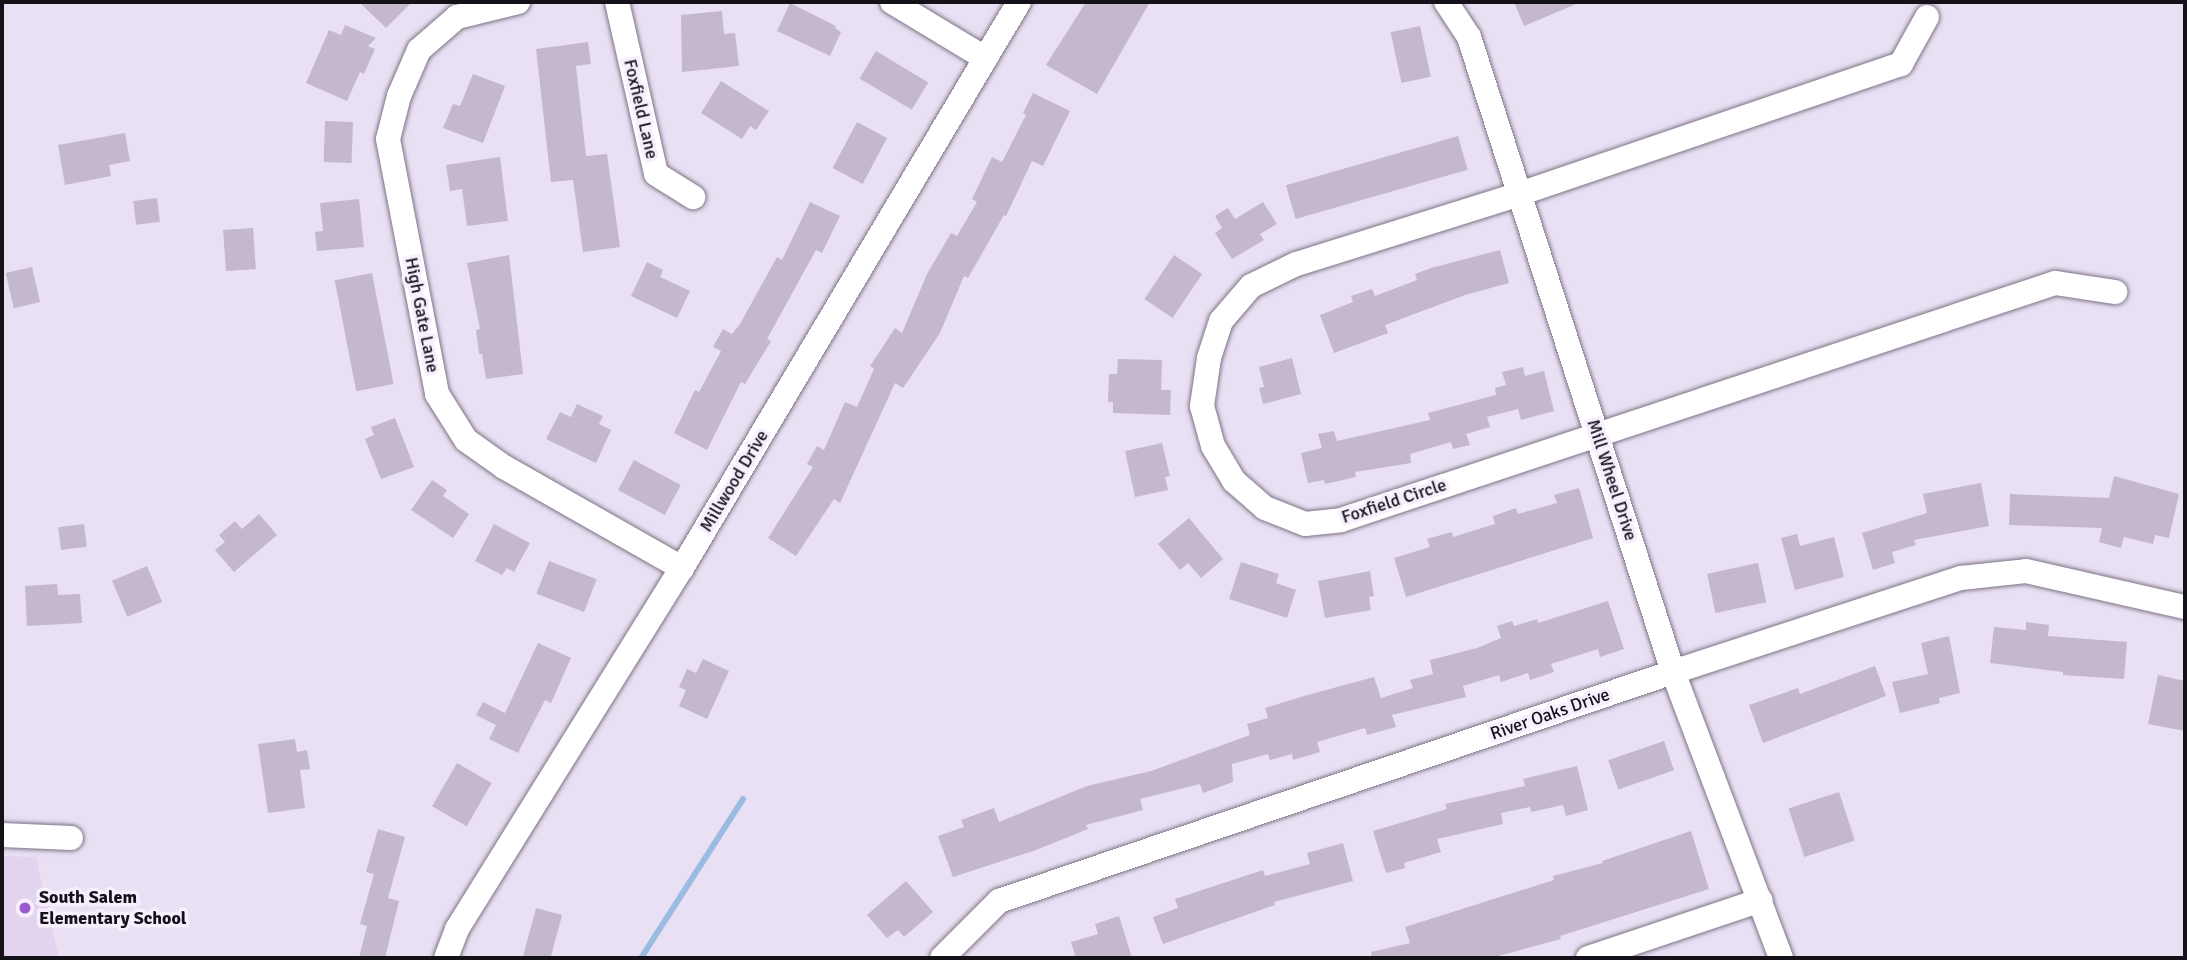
<!DOCTYPE html>
<style>
body{margin:0}
#map{position:relative;width:2187px;height:960px;overflow:hidden;background:#eae0f4;font-family:Signika,sans-serif}
div>[style]{position:absolute}
[style*='--x']{left:calc(var(--x)*1px);top:calc(var(--y)*1px);width:calc(var(--w)*1px);rotate:calc(var(--a)*1deg)}
.built>*{inset:0;background:#e2d4ef}
.stream>*{height:6px;margin:-3px;padding:0 3px;transform-origin:3px;border-radius:3px;background:#99bce0}
.building>*{inset:0;background:#c3b8cc;transform-origin:0 0}
.roads{filter:drop-shadow(0 0 2px #7d7486) drop-shadow(0 0 2px #7d7486)}
.street>*{height:24px;margin:-12px;padding:0 12px;transform-origin:12px;border-radius:12px;background:#fff}
.dots>*{width:19px;height:19px;translate:-50% -50%;box-sizing:border-box;border:4px solid #f7eefe;border-radius:50%}
span{translate:-50% -50%;white-space:nowrap;text-align:center;line-height:1.15;-webkit-text-stroke:7px #f7eefe;paint-order:stroke}
.street-label{font-size:18px;color:#141118}
.poi-label{font-size:18px;color:#141118;font-weight:700}
.left{translate:0 -50%;text-align:left}
.frame{position:absolute;inset:0;border:4px solid #141118;pointer-events:none}
</style>
<div id="map">
<div class="built">
<i style="clip-path:polygon(2px 856px,36px 857px,59px 958px,2px 958px)"></i>
</div>
<div class="stream">
<i style="--x:641;--y:958;--w:189;--a:-57.3"></i>
</div>
<div class="building">
<i style="clip-path:polygon(359px 2px,412px 2px,386px 28px)"></i>
<i style="clip-path:polygon(1086px 2px,1150px 2px,1097px 94px,1046px 65px)"></i>
<i style="clip-path:polygon(1514px 2px,1581px 2px,1524px 26px)"></i>
<i style="clip-path:polygon(790px 3px,836px 26px,835px 28px,841px 32px,830px 56px,777px 31px)"></i>
<i style="clip-path:polygon(722px 11px,724px 34px,735px 33px,739px 66px,682px 72px,681px 15px)"></i>
<i style="clip-path:polygon(345px 25px,376px 38px,368px 46px,375px 49px,364px 74px,360px 72px,347px 101px,306px 83px,329px 30px,341px 35px)"></i>
<i style="left:1420px;top:26px;width:52px;height:30px;rotate:78deg"></i>
<i style="clip-path:polygon(588px 42px,591px 64px,576px 66px,586px 156px,607px 154px,620px 247px,583px 252px,573px 180px,551px 182px,536px 49px)"></i>
<i style="left:876px;top:51px;width:61px;height:32px;rotate:31deg"></i>
<i style="clip-path:polygon(473px 74px,505px 86px,483px 143px,443px 128px,453px 104px,460px 106px)"></i>
<i style="clip-path:polygon(721px 81px,769px 111px,756px 130px,750px 126px,742px 139px,701px 113px)"></i>
<i style="clip-path:polygon(1033px 93px,1070px 111px,1043px 166px,1032px 161px,1006px 216px,1004px 215px,968px 278px,964px 276px,940px 333px,903px 388px,895px 383px,840px 503px,834px 499px,796px 556px,768px 538px,813px 467px,807px 464px,817px 446px,824px 450px,845px 402px,857px 407px,874px 369px,870px 366px,895px 328px,902px 333px,927px 274px,951px 233px,957px 236px,977px 202px,972px 199px,992px 157px,1002px 162px,1026px 115px,1023px 113px)"></i>
<i style="left:325px;top:121px;width:28px;height:41px;rotate:2deg"></i>
<i style="left:857px;top:122px;width:34px;height:52px;rotate:28deg"></i>
<i style="clip-path:polygon(125px 133px,130px 161px,109px 165px,111px 176px,65px 185px,58px 145px)"></i>
<i style="left:1458px;top:136px;width:35px;height:179px;rotate:74deg"></i>
<i style="clip-path:polygon(500px 157px,508px 221px,467px 226px,462px 189px,450px 191px,446px 165px)"></i>
<i style="left:157px;top:198px;width:24px;height:24px;rotate:83deg"></i>
<i style="clip-path:polygon(359px 199px,364px 247px,317px 251px,315px 232px,323px 231px,320px 203px)"></i>
<i style="clip-path:polygon(810px 202px,840px 216px,822px 253px,816px 250px,767px 339px,771px 341px,745px 384px,741px 382px,707px 450px,674px 433px,695px 390px,699px 392px,721px 351px,713px 347px,723px 329px,732px 334px,740px 324px,777px 257px,782px 260px)"></i>
<i style="clip-path:polygon(1263px 202px,1277px 224px,1260px 234px,1264px 240px,1232px 259px,1215px 233px,1222px 228px,1215px 216px,1228px 208px,1235px 219px)"></i>
<i style="left:253px;top:228px;width:41px;height:30px;rotate:86deg"></i>
<i style="clip-path:polygon(1500px 250px,1509px 283px,1465px 295px,1385px 325px,1388px 333px,1334px 353px,1320px 315px,1353px 302px,1351px 296px,1372px 289px,1375px 296px,1417px 280px,1415px 274px,1431px 268px)"></i>
<i style="clip-path:polygon(509px 255px,523px 374px,486px 379px,482px 354px,479px 354px,476px 330px,480px 329px,467px 263px)"></i>
<i style="left:1174px;top:255px;width:34px;height:53px;rotate:34deg"></i>
<i style="clip-path:polygon(647px 262px,663px 270px,660px 277px,690px 291px,677px 318px,631px 296px)"></i>
<i style="left:32px;top:267px;width:36px;height:27px;rotate:77deg"></i>
<i style="left:372px;top:273px;width:113px;height:38px;rotate:79deg"></i>
<i style="clip-path:polygon(1292px 358px,1301px 394px,1263px 404px,1259px 388px,1264px 387px,1259px 367px)"></i>
<i style="clip-path:polygon(1118px 359px,1162px 360px,1161px 390px,1171px 390px,1170px 415px,1113px 413px,1113px 402px,1108px 402px,1109px 374px,1117px 374px)"></i>
<i style="clip-path:polygon(1523px 367px,1525px 376px,1544px 371px,1554px 411px,1521px 420px,1518px 409px,1487px 417px,1490px 427px,1466px 434px,1470px 445px,1453px 449px,1451px 442px,1410px 454px,1411px 463px,1355px 472px,1356px 477px,1325px 484px,1324px 480px,1308px 483px,1301px 453px,1322px 448px,1318px 434px,1334px 431px,1337px 441px,1430px 420px,1428px 413px,1496px 395px,1495px 388px,1506px 385px,1502px 372px)"></i>
<i style="clip-path:polygon(577px 404px,603px 416px,599px 424px,611px 430px,596px 463px,546px 439px,560px 412px,571px 417px)"></i>
<i style="clip-path:polygon(395px 418px,414px 467px,381px 479px,365px 439px,374px 435px,371px 427px)"></i>
<i style="clip-path:polygon(1162px 443px,1170px 476px,1165px 477px,1168px 490px,1135px 497px,1125px 451px)"></i>
<i style="left:634px;top:460px;width:53px;height:34px;rotate:28deg"></i>
<i style="clip-path:polygon(2114px 476px,2179px 494px,2169px 538px,2155px 535px,2153px 544px,2124px 537px,2121px 548px,2099px 542px,2102px 528px,2009px 525px,2010px 494px,2109px 498px)"></i>
<i style="clip-path:polygon(432px 480px,447px 490px,443px 496px,469px 514px,453px 538px,411px 510px)"></i>
<i style="clip-path:polygon(1981px 483px,1989px 526px,1914px 540px,1916px 545px,1892px 552px,1895px 563px,1873px 570px,1862px 533px,1927px 513px,1923px 494px)"></i>
<i style="clip-path:polygon(1579px 488px,1593px 538px,1406px 597px,1394px 558px,1430px 547px,1427px 539px,1452px 532px,1453px 537px,1495px 524px,1493px 516px,1516px 508px,1518px 514px,1557px 503px,1554px 495px)"></i>
<i style="clip-path:polygon(259px 514px,277px 535px,234px 572px,215px 550px,225px 542px,219px 535px,235px 521px,242px 529px)"></i>
<i style="clip-path:polygon(1189px 518px,1223px 559px,1201px 578px,1188px 563px,1180px 570px,1158px 544px)"></i>
<i style="left:84px;top:524px;width:23px;height:26px;rotate:83deg"></i>
<i style="clip-path:polygon(494px 524px,530px 543px,514px 572px,507px 568px,502px 575px,475px 561px)"></i>
<i style="clip-path:polygon(1797px 534px,1800px 546px,1834px 537px,1844px 577px,1795px 590px,1781px 538px)"></i>
<i style="left:549px;top:561px;width:51px;height:35px;rotate:21deg"></i>
<i style="clip-path:polygon(1241px 562px,1279px 574px,1276px 583px,1296px 590px,1287px 618px,1229px 599px)"></i>
<i style="left:1758px;top:563px;width:40px;height:52px;rotate:78deg"></i>
<i style="left:147px;top:566px;width:39px;height:38px;rotate:67deg"></i>
<i style="clip-path:polygon(1370px 571px,1374px 596px,1369px 597px,1371px 610px,1325px 618px,1318px 581px)"></i>
<i style="clip-path:polygon(57px 584px,58px 595px,80px 594px,82px 623px,27px 626px,25px 586px)"></i>
<i style="clip-path:polygon(1608px 601px,1624px 649px,1600px 657px,1598px 649px,1551px 664px,1554px 672px,1530px 680px,1528px 673px,1501px 682px,1499px 675px,1463px 686px,1466px 697px,1392px 715px,1396px 727px,1367px 735px,1365px 728px,1317px 742px,1320px 752px,1293px 760px,1292px 754px,1270px 760px,1268px 754px,1232px 764px,1233px 782px,1203px 793px,1200px 784px,1140px 799px,1143px 810px,1086px 825px,1088px 829px,1036px 850px,953px 877px,938px 836px,964px 827px,961px 820px,994px 808px,999px 822px,1087px 786px,1151px 771px,1250px 735px,1247px 724px,1268px 718px,1265px 708px,1304px 696px,1374px 677px,1381px 698px,1413px 688px,1410px 680px,1433px 674px,1430px 660px,1477px 648px,1501px 638px,1497px 626px,1512px 621px,1514px 626px,1537px 619px,1538px 623px)"></i>
<i style="clip-path:polygon(2026px 622px,2049px 625px,2048px 636px,2127px 642px,2124px 679px,2063px 675px,2063px 672px,1990px 663px,1994px 627px,2026px 630px)"></i>
<i style="clip-path:polygon(1949px 636px,1960px 693px,1939px 698px,1940px 703px,1900px 713px,1892px 682px,1928px 674px,1921px 643px)"></i>
<i style="clip-path:polygon(538px 643px,571px 658px,551px 703px,545px 700px,518px 753px,489px 739px,496px 725px,476px 715px,483px 702px,505px 713px)"></i>
<i style="clip-path:polygon(703px 659px,729px 671px,707px 719px,679px 706px,686px 690px,679px 687px,687px 669px,696px 673px)"></i>
<i style="clip-path:polygon(1875px 666px,1886px 696px,1763px 743px,1749px 705px,1798px 688px,1800px 694px)"></i>
<i style="clip-path:polygon(2158px 675px,2185px 681px,2185px 731px,2148px 724px)"></i>
<i style="clip-path:polygon(295px 739px,297px 752px,307px 750px,310px 769px,300px 770px,305px 808px,268px 813px,258px 744px)"></i>
<i style="left:1664px;top:741px;width:31px;height:59px;rotate:71deg"></i>
<i style="left:457px;top:763px;width:40px;height:50px;rotate:30deg"></i>
<i style="clip-path:polygon(1577px 766px,1588px 810px,1566px 816px,1563px 805px,1531px 812px,1530px 807px,1501px 813px,1503px 824px,1437px 839px,1441px 852px,1404px 863px,1405px 868px,1386px 873px,1373px 831px,1447px 809px,1445px 804px,1525px 786px,1523px 779px)"></i>
<i style="left:1839px;top:792px;width:51px;height:53px;rotate:72deg"></i>
<i style="clip-path:polygon(378px 829px,405px 837px,388px 898px,399px 901px,385px 958px,359px 958px,367px 926px,360px 924px,374px 874px,366px 872px)"></i>
<i style="clip-path:polygon(1691px 831px,1709px 889px,1560px 936px,1561px 939px,1491px 958px,1372px 958px,1371px 952px,1410px 943px,1405px 927px,1554px 880px,1553px 876px,1603px 863px,1602px 861px)"></i>
<i style="clip-path:polygon(1343px 843px,1353px 881px,1274px 902px,1275px 905px,1163px 944px,1153px 917px,1178px 908px,1175px 899px,1263px 870px,1265px 876px,1310px 864px,1307px 853px)"></i>
<i style="clip-path:polygon(906px 881px,933px 912px,904px 937px,898px 930px,887px 938px,867px 915px)"></i>
<i style="left:536px;top:908px;width:27px;height:50px;rotate:15deg"></i>
<i style="clip-path:polygon(1119px 916px,1132px 958px,1076px 958px,1071px 942px,1098px 934px,1095px 924px)"></i>
</div>
<div class="roads">
<div class="street">
<i style="--x:518;--y:2;--w:63;--a:166.2"></i>
<i style="--x:457;--y:17;--w:50;--a:139"></i>
<i style="--x:419;--y:50;--w:50;--a:113.5"></i>
<i style="--x:399;--y:96;--w:44;--a:104.3"></i>
<i style="--x:388;--y:139;--w:260;--a:79.1"></i>
<i style="--x:437;--y:394;--w:54;--a:57.8"></i>
<i style="--x:466;--y:440;--w:47;--a:35.4"></i>
<i style="--x:504;--y:467;--w:205;--a:29.6"></i>
<i style="--x:617;--y:2;--w:176;--a:77.2"></i>
<i style="--x:656;--y:174;--w:44;--a:31.9"></i>
<i style="--x:892;--y:2;--w:109;--a:31.1"></i>
<i style="--x:1446;--y:2;--w:42;--a:56.7"></i>
<i style="--x:1469;--y:37;--w:667;--a:72.19"></i>
<i style="--x:1673;--y:672;--w:306;--a:69.3"></i>
<i style="--x:1927;--y:17;--w:54;--a:119"></i>
<i style="--x:1901;--y:64;--w:403;--a:161.2"></i>
<i style="--x:1520;--y:194;--w:235;--a:162.6"></i>
<i style="--x:1296;--y:264;--w:50;--a:153.9"></i>
<i style="--x:1251;--y:286;--w:46;--a:130.6"></i>
<i style="--x:1221;--y:321;--w:39;--a:108"></i>
<i style="--x:1209;--y:358;--w:49;--a:98.3"></i>
<i style="--x:1202;--y:406;--w:41;--a:74.6"></i>
<i style="--x:1213;--y:446;--w:41;--a:59"></i>
<i style="--x:1234;--y:481;--w:41;--a:41.1"></i>
<i style="--x:1265;--y:508;--w:43;--a:21.8"></i>
<i style="--x:1305;--y:524;--w:36;--a:-6"></i>
<i style="--x:1341;--y:520;--w:752;--a:-18.36"></i>
<i style="--x:2055;--y:283;--w:61;--a:8.5"></i>
<i style="--x:2;--y:835;--w:69;--a:2.5"></i>
<i style="--x:446;--y:958;--w:31;--a:-69"></i>
<i style="--x:457;--y:929;--w:425;--a:-58.1"></i>
<i style="--x:682;--y:568;--w:659;--a:-59.23"></i>
<i style="--x:942;--y:958;--w:81;--a:-45"></i>
<i style="--x:999;--y:901;--w:712;--a:-18.77"></i>
<i style="--x:1673;--y:672;--w:303;--a:-18.1"></i>
<i style="--x:1961;--y:578;--w:65;--a:-6.1"></i>
<i style="--x:2026;--y:571;--w:163;--a:12.8"></i>
<i style="--x:1588;--y:958;--w:182;--a:-18.5"></i>
</div>
</div>
<div class="dots">
<i style="left:25px;top:908px;background:#9a5bd2"></i>
</div>
<div class="street-label">
<span style="left:641px;top:109px;rotate:77deg">Foxfield Lane</span>
<span style="left:422px;top:315px;rotate:79deg">High Gate Lane</span>
<span style="left:1612px;top:480px;rotate:72deg">Mill Wheel Drive</span>
<span style="left:734px;top:481px;rotate:-59deg">Millwood Drive</span>
<span style="left:1394px;top:501px;rotate:-18deg">Foxfield Circle</span>
<span style="left:1550px;top:714px;rotate:-19deg">River Oaks Drive</span>
</div>
<div class="poi-label">
<span class="left" style="left:39px;top:908px">South Salem<br>Elementary School</span>
</div>
<div class="frame"></div>
</div>
